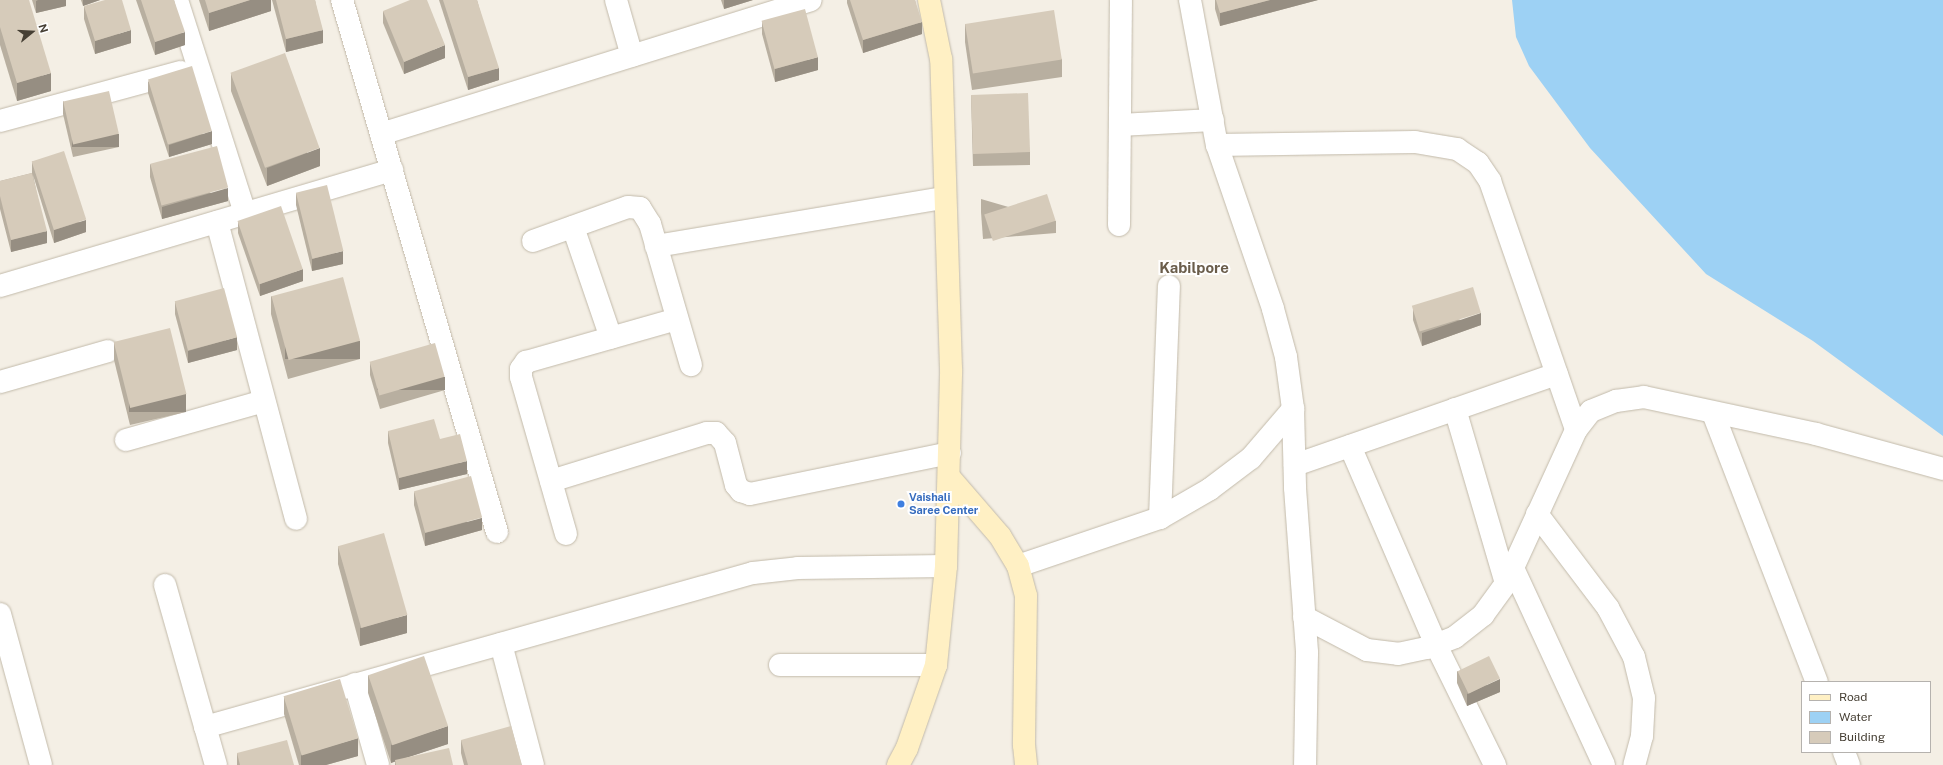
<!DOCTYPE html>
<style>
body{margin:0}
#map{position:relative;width:1943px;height:765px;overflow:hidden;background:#f4efe5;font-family:"Public Sans",sans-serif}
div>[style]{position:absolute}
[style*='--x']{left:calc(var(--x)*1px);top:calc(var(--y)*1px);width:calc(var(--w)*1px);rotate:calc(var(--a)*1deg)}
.water>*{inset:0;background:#9dd1f4}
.roads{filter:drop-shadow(0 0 1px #c2baaa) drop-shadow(0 0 1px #c2baaa)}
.street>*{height:22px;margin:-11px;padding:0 11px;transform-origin:11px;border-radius:11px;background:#fff}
.secondary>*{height:22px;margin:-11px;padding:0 11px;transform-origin:11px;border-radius:11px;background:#fff0c4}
.wall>*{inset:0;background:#b8afa0}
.shaded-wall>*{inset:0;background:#968e82;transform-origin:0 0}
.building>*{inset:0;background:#d6cbba;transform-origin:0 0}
.dots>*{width:11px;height:11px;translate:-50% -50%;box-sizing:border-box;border:2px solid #fff;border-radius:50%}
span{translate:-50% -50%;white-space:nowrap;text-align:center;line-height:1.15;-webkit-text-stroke:4px #fff;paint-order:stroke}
.shop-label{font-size:11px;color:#366cbe;font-weight:700}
.left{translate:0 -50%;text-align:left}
.district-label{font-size:15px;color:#6a5d4b;font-weight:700}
.legend{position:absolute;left:1801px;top:681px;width:130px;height:72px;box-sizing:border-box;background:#fff;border:1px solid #b5b2ae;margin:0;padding:5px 7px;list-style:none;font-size:12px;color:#463f34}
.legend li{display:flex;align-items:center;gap:8px;height:20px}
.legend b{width:20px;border:1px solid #b5b2ae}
.north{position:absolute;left:12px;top:12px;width:40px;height:40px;-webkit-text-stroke:3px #fff;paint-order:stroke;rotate:72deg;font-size:11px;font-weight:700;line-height:16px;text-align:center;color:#463f34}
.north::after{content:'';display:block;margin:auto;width:14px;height:18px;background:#463f34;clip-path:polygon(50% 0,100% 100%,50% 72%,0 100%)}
</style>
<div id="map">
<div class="water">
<i style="clip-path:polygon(1512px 0,1943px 0,1943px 436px,1813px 341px,1706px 274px,1590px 148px,1529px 66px,1516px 37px)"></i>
</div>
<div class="roads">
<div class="street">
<i style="--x:177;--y:0;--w:224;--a:72.3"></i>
<i style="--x:342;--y:0;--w:554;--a:73.76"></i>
<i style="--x:616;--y:0;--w:58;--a:74.1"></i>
<i style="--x:1190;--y:0;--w:147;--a:79.5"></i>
<i style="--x:1217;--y:145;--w:173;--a:71.1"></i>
<i style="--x:1273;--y:309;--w:50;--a:74.8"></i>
<i style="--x:1286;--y:357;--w:52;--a:82.3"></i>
<i style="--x:1293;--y:409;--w:79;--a:88.5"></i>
<i style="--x:1295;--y:488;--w:165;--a:85.8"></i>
<i style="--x:1307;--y:653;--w:112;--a:91"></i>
<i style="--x:0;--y:121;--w:187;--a:-15.2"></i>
<i style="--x:1120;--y:125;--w:93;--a:-3.1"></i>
<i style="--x:381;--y:134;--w:450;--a:-17.3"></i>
<i style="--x:1217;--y:145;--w:198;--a:-0.9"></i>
<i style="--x:1415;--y:142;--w:43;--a:9.5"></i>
<i style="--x:1457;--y:149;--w:25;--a:34"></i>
<i style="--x:1478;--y:163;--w:22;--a:56"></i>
<i style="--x:1490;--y:181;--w:263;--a:70.9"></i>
<i style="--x:217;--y:222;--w:307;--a:75.1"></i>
<i style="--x:1119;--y:225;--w:225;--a:-89.5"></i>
<i style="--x:573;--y:227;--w:117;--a:71.1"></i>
<i style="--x:533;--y:241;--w:101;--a:-19.7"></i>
<i style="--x:628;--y:207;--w:12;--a:5"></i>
<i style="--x:640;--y:208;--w:19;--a:58"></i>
<i style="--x:650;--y:224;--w:147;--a:73.8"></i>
<i style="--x:656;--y:246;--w:292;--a:-9.5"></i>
<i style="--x:0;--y:286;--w:409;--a:-16.5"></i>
<i style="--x:0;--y:382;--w:112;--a:-16"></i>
<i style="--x:1455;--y:409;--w:181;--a:73.7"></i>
<i style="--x:1713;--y:413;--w:288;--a:68.9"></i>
<i style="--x:126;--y:440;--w:143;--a:-15.8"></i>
<i style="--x:1350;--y:446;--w:217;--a:66.6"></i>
<i style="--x:1436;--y:645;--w:134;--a:63.8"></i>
<i style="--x:1295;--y:465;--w:277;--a:-19.2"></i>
<i style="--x:551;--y:481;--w:163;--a:-17.1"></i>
<i style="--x:707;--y:433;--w:9;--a:0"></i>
<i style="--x:716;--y:433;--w:13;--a:48"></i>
<i style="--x:725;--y:443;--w:43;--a:75.3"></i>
<i style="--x:736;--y:485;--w:8;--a:50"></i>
<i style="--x:741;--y:491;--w:9;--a:18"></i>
<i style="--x:750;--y:494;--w:204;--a:-11.6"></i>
<i style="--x:1537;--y:514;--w:118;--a:52.9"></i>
<i style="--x:1608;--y:608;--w:55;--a:62"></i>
<i style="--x:1634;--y:657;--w:42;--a:76.3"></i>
<i style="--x:1644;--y:698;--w:38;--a:93"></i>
<i style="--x:1642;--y:736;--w:30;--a:105"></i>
<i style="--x:1160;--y:518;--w:232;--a:-87.8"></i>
<i style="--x:566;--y:534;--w:163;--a:-106"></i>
<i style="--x:521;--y:377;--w:8;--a:-90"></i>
<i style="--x:521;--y:369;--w:9;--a:-54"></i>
<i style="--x:526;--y:362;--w:157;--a:-15.9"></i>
<i style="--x:1018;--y:566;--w:150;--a:-18.7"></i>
<i style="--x:1160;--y:518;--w:58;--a:-30.1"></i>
<i style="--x:1210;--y:489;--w:51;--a:-37.1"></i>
<i style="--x:1251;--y:458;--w:65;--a:-49.4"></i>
<i style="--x:1513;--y:568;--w:217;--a:65.2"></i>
<i style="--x:165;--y:585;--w:187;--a:74.2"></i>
<i style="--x:0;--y:614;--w:156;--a:74.8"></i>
<i style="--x:1304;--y:617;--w:71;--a:27.6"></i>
<i style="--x:1367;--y:650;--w:31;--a:7"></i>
<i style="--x:1398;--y:654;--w:30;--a:-12"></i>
<i style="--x:1427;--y:648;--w:30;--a:-21"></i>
<i style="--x:1455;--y:637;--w:36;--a:-38"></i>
<i style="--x:1483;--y:615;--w:39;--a:-54"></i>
<i style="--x:1506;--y:583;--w:168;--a:-65.4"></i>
<i style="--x:1576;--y:430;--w:24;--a:-52"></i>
<i style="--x:1591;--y:411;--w:27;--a:-22"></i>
<i style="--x:1616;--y:401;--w:28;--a:-8"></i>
<i style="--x:1644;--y:397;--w:176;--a:12.1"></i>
<i style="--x:1816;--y:434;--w:132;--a:15.4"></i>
<i style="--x:501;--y:644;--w:125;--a:75.2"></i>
<i style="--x:780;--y:665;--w:156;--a:0"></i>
<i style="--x:355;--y:684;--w:84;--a:74.1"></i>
<i style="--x:205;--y:727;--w:569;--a:-15.7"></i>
<i style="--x:753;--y:573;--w:45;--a:-6.3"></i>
<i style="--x:798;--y:568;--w:148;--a:-0.8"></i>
<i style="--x:1844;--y:752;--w:14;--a:69"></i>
</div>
<div class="secondary">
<i style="--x:949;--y:477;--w:78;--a:49.2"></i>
<i style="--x:1000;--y:536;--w:35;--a:59"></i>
<i style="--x:1018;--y:566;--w:31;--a:75"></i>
<i style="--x:1026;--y:596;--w:149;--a:90.8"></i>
<i style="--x:1024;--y:745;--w:20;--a:84"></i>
<i style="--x:898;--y:765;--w:19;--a:-62"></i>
<i style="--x:907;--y:748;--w:88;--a:-70.7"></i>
<i style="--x:936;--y:665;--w:100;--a:-84.2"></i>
<i style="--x:946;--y:566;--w:197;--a:-88.5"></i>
<i style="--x:951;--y:369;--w:310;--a:-91.8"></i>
<i style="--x:941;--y:59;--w:60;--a:-101.5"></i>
</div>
</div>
<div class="wall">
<i style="clip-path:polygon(0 0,51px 91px,17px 101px,0 45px)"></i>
<i style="clip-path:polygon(32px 0,66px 0,66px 6px,36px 13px)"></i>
<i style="clip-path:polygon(81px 0,100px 0,83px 6px)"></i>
<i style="clip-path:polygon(136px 0,174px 0,185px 45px,155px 55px)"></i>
<i style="clip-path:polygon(199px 0,271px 0,271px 11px,209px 31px)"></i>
<i style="clip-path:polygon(272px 0,315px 0,323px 43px,286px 52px)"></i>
<i style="clip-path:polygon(439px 0,477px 0,499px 80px,468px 90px)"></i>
<i style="clip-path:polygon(721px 0,753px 0,724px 9px)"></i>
<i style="clip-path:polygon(847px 0,915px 0,922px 34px,863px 53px,847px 3px)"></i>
<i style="clip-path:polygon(1215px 0,1318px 0,1220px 26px,1215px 9px)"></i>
<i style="clip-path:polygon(84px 6px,131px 43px,95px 54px,84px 19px)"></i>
<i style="clip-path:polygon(383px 11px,445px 58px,404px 74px,383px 23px)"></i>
<i style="clip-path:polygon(762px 21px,818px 70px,775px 82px,762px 34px)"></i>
<i style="clip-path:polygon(965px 24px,1062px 59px,1062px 77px,972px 90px,965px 42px)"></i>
<i style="clip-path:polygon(231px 73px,320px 166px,267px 186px,231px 91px)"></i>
<i style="clip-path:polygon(148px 81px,212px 144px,169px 157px,148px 93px)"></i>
<i style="clip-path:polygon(971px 95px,1030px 152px,1030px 165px,973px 166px)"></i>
<i style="clip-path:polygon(63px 101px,119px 147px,73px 157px,63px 114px)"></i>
<i style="clip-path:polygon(32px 161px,86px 232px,54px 243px,33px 175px,47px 243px,11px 252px,0 209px,0 181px,32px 173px)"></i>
<i style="clip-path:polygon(150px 164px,228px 201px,162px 219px,150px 177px)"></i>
<i style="clip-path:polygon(296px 193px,343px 264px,312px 271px,296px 205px)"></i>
<i style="clip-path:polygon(981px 199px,1056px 221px,1056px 233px,983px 239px,981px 212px)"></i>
<i style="clip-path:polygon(238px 221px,303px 281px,260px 296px,238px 233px)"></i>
<i style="clip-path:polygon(271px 296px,360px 359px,288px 379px,271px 314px)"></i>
<i style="clip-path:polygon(175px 301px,237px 350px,188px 363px,175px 314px)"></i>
<i style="clip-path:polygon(1413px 308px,1481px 325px,1422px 346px,1413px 320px)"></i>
<i style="clip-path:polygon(114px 342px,186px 412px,130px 425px,114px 360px)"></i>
<i style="clip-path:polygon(370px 363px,445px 390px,380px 409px,370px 375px)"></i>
<i style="clip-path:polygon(388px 431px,440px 439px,467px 474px,399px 490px,388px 443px)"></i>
<i style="clip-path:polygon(414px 492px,482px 530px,425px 546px,414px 505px)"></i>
<i style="clip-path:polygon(338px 546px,407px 633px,360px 646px,338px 564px)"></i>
<i style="clip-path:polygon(1457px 671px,1500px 692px,1467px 706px,1457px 683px)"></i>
<i style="clip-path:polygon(368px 675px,448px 744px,405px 758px,453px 765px,395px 765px,395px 761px,391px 763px,368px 693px)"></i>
<i style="clip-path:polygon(284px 696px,358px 756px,326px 765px,299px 765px,284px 714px)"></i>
<i style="clip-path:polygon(461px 740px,522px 765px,464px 765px,461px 753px)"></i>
<i style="clip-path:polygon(237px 753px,294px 765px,237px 765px)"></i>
</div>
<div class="shaded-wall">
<i style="clip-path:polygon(38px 0,66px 0,66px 6px,36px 13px,36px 1px)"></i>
<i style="clip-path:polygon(83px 0,100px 0,83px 6px)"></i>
<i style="clip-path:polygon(250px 0,271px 0,271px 11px,209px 31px,209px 13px)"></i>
<i style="clip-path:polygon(724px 0,753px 0,724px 9px)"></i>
<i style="clip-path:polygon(1270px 0,1318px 0,1220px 26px,1220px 13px)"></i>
<i style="clip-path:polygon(922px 22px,922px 34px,863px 53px,863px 40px)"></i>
<i style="clip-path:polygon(131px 30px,131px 43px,95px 54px,95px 41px)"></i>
<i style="clip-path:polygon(323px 30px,323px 43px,286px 52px,286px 39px)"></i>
<i style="clip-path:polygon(185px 32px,185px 45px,155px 55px,155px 42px)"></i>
<i style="clip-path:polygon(445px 45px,445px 58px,404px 74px,404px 62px)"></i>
<i style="clip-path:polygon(818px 57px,818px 70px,775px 82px,775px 69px)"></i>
<i style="clip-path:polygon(499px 68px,499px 80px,468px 90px,468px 77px)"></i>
<i style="clip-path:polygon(51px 73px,51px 91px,17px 101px,17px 83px)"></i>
<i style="clip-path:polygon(212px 131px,212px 144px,169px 157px,169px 145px)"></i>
<i style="left:119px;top:134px;width:13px;height:47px;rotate:90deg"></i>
<i style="clip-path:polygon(320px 148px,320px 166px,267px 186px,267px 168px)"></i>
<i style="clip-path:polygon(228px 188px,228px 201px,162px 219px,162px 207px)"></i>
<i style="clip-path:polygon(86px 220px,86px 232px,54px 243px,54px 230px)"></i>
<i style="clip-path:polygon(47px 231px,47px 243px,11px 252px,11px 240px)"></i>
<i style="clip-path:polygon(343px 251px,343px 264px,312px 271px,312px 259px)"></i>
<i style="clip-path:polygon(303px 269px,303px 281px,260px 296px,260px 284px)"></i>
<i style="clip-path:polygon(1481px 313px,1481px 325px,1422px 346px,1422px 333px)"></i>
<i style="clip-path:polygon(237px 337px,237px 350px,188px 363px,188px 351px)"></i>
<i style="left:360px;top:341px;width:18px;height:75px;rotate:90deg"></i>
<i style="left:445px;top:377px;width:13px;height:68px;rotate:90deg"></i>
<i style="left:186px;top:394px;width:18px;height:57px;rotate:90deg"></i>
<i style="clip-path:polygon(467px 461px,467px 474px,399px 490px,399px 478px)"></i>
<i style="clip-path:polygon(482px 518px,482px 530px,425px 546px,425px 533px)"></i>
<i style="clip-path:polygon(407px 615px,407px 633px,360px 646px,360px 628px)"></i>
<i style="clip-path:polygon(1500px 679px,1500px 692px,1467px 706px,1467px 694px)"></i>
<i style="clip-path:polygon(448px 726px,448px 744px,391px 763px,391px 745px)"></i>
<i style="clip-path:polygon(358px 738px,358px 756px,326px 765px,301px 765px,301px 755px)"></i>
</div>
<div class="building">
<i style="clip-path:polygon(0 0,29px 0,51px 73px,17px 83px,0 27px)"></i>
<i style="clip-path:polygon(105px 0,122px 0,131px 30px,95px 41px,84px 6px)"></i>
<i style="clip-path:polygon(141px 0,174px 0,185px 32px,155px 42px)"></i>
<i style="clip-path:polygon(205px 0,250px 0,209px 13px)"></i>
<i style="clip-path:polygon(276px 0,315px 0,323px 30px,286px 39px)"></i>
<i style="clip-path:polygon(410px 0,427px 0,445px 45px,404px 62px,383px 11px)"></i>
<i style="clip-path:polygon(443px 0,477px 0,499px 68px,468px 77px)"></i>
<i style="clip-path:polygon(850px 0,915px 0,922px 22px,863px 40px)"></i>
<i style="clip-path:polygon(1216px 0,1270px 0,1220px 13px)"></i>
<i style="left:805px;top:9px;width:50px;height:45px;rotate:75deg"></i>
<i style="left:1054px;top:10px;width:50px;height:90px;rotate:81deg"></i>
<i style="left:285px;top:53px;width:101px;height:58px;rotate:70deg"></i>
<i style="left:192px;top:66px;width:68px;height:46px;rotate:73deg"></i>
<i style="left:109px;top:91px;width:44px;height:47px;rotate:77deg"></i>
<i style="left:1028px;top:93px;width:59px;height:57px;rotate:88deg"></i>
<i style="left:217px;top:146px;width:43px;height:69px;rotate:75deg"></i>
<i style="left:64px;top:151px;width:72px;height:34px;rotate:72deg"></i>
<i style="clip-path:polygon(32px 173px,47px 231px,11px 240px,0 196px,0 181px)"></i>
<i style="left:327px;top:185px;width:68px;height:32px;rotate:76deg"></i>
<i style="left:1047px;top:194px;width:28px;height:66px;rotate:72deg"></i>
<i style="left:281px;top:206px;width:67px;height:46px;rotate:71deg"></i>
<i style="left:343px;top:277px;width:66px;height:74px;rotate:75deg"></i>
<i style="left:1473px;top:287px;width:27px;height:64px;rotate:73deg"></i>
<i style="left:224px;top:288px;width:51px;height:51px;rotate:75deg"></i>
<i style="left:170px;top:328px;width:68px;height:58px;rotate:76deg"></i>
<i style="left:435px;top:343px;width:35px;height:68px;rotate:74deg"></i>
<i style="clip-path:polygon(434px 419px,440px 439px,460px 434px,467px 461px,399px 478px,388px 431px)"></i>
<i style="left:471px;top:476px;width:43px;height:59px;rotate:75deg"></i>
<i style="left:384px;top:533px;width:85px;height:48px;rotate:74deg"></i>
<i style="left:424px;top:656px;width:74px;height:59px;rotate:71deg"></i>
<i style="left:1489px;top:656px;width:25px;height:35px;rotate:64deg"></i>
<i style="left:340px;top:679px;width:62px;height:59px;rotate:73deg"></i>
<i style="clip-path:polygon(511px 726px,522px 765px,468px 765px,461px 740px)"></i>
<i style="clip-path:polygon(287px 740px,294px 765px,240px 765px,237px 753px)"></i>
<i style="clip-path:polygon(449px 748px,453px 765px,396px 765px,395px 760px)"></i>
</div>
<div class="dots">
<i style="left:901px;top:504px;background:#3f7fe0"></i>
</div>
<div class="shop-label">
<span class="left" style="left:909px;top:504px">Vaishali<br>Saree Center</span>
</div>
<div class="district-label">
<span style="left:1194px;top:268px">Kabilpore</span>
</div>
<ul class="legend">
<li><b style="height:5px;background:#fff0c4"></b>Road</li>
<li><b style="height:11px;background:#9dd1f4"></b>Water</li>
<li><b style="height:11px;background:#d6cbba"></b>Building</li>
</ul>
<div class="north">N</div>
</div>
